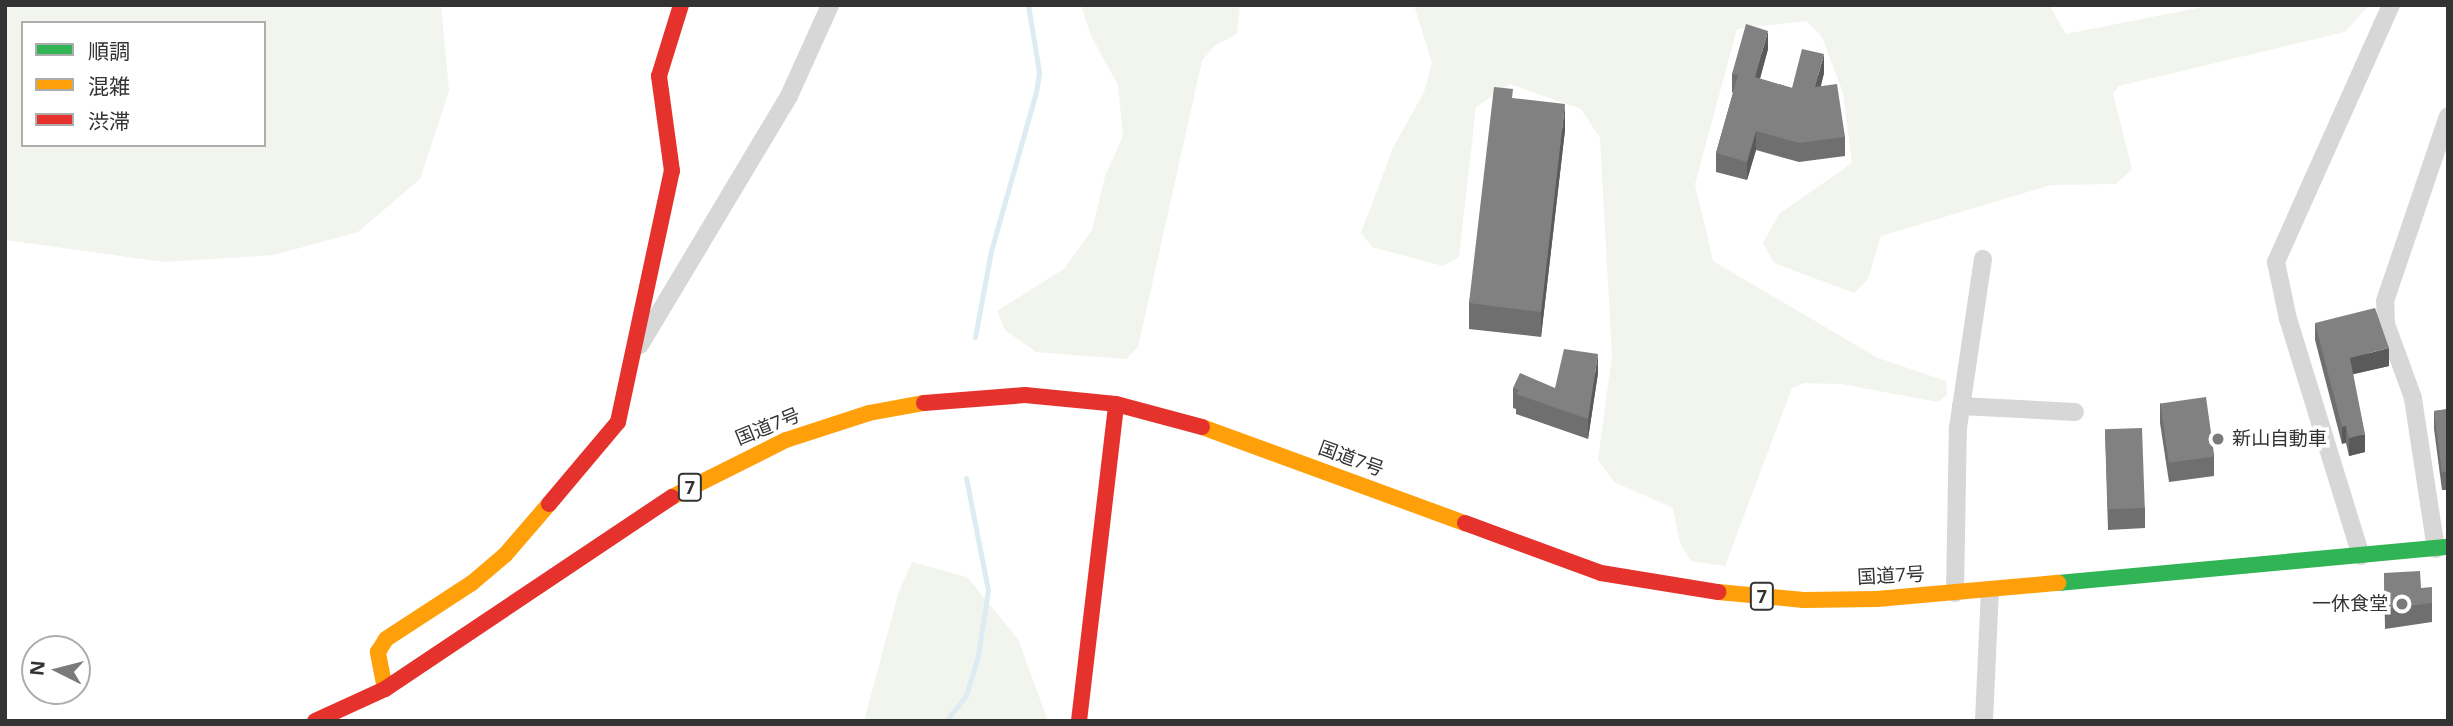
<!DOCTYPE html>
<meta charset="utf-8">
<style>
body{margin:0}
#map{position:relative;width:2453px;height:726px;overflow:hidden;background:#fff;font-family:"Open Sans","Noto Sans JP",sans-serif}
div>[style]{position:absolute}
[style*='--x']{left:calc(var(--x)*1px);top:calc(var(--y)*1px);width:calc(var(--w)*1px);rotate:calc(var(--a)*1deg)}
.green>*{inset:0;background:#f1f5ed}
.stream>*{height:5px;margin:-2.5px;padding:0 2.5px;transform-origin:2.5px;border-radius:2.5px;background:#ddebf3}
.street>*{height:18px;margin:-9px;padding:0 9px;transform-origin:9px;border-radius:9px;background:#d7d7d7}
.fast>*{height:16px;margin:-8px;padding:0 8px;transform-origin:8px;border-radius:8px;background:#30b455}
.slow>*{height:16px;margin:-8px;padding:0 8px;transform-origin:8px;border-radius:8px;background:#ff9f0a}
.jam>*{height:16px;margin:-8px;padding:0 8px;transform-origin:8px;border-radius:8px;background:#e5322d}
.wall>*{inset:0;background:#6f6f6f}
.shaded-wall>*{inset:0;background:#5a5a5a;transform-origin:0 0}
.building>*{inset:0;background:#818181;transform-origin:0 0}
.dots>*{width:19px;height:19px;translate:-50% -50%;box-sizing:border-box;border:4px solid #fff;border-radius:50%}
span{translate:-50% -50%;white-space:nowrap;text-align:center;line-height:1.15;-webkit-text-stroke:7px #fff;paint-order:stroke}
.shield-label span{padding:2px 5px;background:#fff;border:2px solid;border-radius:5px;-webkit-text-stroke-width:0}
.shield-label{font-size:18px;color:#333;font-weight:700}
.street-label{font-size:19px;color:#333}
.poi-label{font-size:19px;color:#333}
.left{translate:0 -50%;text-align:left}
.right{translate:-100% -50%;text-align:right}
.frame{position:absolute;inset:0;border:7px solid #333;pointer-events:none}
.legend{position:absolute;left:21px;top:21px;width:245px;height:126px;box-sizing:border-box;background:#fff;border:2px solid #adadad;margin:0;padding:9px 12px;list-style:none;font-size:21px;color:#333}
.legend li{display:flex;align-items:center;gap:14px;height:35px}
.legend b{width:35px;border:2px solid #adadad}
.north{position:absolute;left:21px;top:635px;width:70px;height:70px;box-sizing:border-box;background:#fff;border:2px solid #adadad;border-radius:50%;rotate:276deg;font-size:19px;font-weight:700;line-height:28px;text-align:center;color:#333}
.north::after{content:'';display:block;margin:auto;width:24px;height:32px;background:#7a7a7a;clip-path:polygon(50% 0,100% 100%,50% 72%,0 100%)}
</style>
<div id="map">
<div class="green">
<i style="clip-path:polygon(evenodd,5px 5px,441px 5px,449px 91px,420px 179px,358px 232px,274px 255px,164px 262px,5px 240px,5px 5px,23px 23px,264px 23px,264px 145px,23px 145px,23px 23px)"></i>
<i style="clip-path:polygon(1081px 5px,1240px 5px,1237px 34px,1214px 46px,1202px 61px,1138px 347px,1126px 359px,1036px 352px,1005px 330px,997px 311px,1064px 269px,1092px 230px,1105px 176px,1123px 136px,1118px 85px,1091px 36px)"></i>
<i style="clip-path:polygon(1414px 5px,2049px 5px,2066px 34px,2213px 5px,2369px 5px,2345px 32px,2119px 86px,2113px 93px,2132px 169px,2116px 184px,2051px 185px,1881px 236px,1868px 279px,1854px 293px,1774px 263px,1763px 243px,1779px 214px,1852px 163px,1843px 93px,1822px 37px,1806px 21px,1737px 29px,1695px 184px,1713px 261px,1878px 358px,1946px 381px,1947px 395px,1938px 402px,1841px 384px,1804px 383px,1792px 388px,1725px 566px,1691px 561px,1680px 543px,1673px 508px,1614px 482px,1598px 460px,1612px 356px,1600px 138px,1581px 109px,1510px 84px,1476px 107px,1459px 257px,1443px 266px,1372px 247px,1361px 233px,1393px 148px,1424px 92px,1432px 63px)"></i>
<i style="clip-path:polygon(912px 562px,967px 577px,1018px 639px,1048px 721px,864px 721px,899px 591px)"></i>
</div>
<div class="stream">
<i style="--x:975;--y:337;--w:87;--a:-79.5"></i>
<i style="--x:991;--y:251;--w:165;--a:-74.2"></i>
<i style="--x:1036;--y:92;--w:20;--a:-81"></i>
<i style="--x:1039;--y:72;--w:68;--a:-99.3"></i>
<i style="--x:946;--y:721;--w:33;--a:-52"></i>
<i style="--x:966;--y:695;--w:41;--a:-72.9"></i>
<i style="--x:978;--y:656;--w:67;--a:-81.4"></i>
<i style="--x:988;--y:590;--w:114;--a:-101.1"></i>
</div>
<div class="street">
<i style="--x:640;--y:345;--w:290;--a:-59.1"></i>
<i style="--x:789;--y:96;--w:100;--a:-65.7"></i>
<i style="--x:1961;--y:406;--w:114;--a:3"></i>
<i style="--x:2436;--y:549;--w:153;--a:-98.7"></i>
<i style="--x:2413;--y:398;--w:79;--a:-110"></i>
<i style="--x:2386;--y:324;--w:23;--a:-92"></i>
<i style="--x:2385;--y:301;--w:195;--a:-71.2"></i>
<i style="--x:2361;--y:556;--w:248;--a:-107.1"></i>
<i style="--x:2288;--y:319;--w:58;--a:-101.9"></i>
<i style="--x:2276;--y:262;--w:282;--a:-65.9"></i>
<i style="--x:1955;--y:593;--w:165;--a:-89"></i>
<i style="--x:1958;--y:428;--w:171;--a:-81.6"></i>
<i style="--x:1984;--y:721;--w:130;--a:-87.4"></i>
</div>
<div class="fast">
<i style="--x:2058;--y:583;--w:392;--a:-5.3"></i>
</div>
<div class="slow">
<i style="--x:1202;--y:427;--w:280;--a:20.1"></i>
<i style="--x:672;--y:497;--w:127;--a:-26.6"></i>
<i style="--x:786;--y:440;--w:87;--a:-18"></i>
<i style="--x:869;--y:413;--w:56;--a:-10.3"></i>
<i style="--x:1718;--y:592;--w:86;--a:5.3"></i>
<i style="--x:1804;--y:600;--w:73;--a:-0.8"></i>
<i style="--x:1877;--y:599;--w:182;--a:-5.1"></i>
<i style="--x:385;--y:689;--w:38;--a:-101"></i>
<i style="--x:378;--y:652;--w:15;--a:-58"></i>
<i style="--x:386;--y:639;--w:103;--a:-33.1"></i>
<i style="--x:472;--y:583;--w:43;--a:-40.3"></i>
<i style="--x:505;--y:555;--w:67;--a:-49.2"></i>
</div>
<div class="jam">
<i style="--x:924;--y:403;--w:101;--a:-4.5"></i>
<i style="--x:1025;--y:395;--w:91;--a:5.6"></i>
<i style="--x:1116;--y:404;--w:89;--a:15"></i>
<i style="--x:549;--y:504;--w:107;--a:-49.9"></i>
<i style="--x:618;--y:422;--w:257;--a:-77.9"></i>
<i style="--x:672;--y:171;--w:96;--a:-97.8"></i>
<i style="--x:659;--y:76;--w:74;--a:-72.8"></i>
<i style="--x:1465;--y:523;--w:145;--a:20.2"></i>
<i style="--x:1601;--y:573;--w:119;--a:9.2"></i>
<i style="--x:315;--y:721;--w:77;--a:-24.6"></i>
<i style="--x:385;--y:689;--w:345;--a:-33.8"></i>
<i style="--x:1079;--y:721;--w:319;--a:-83.3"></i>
</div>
<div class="wall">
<i style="clip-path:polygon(1768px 49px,1760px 79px,1792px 88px,1824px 73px,1821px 86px,1845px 137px,1845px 156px,1799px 162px,1756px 150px,1747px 180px,1716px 172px,1716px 153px,1733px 93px,1732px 92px,1732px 74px)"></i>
<i style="clip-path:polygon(1513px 98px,1565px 130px,1541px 337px,1469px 329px,1469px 303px)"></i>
<i style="clip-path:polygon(2315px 323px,2389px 366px,2353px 374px,2365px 452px,2349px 456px,2346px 443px,2342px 444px,2315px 340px)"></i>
<i style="clip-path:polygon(1598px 373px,1588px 439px,1516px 414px,1516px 409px,1513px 408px,1513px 388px,1555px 388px)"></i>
<i style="clip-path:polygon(2160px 403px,2214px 456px,2214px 476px,2169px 482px,2160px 423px)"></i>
<i style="clip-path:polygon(2448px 409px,2448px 490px,2442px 490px,2434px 429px,2434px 411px)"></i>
<i style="clip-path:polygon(2105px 429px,2145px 508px,2145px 528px,2108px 530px)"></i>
<i style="clip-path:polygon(2384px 573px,2421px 588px,2432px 603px,2432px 622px,2385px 629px)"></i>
</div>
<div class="shaded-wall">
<i style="clip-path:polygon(1768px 31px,1768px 49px,1755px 96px,1755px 77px)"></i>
<i style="clip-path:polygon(1824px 54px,1824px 73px,1815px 106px,1815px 87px)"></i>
<i style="clip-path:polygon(1565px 104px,1565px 130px,1541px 337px,1541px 312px)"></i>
<i style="clip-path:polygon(1756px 131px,1756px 150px,1747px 180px,1747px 162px)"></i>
<i style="clip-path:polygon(2389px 348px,2389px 366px,2350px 375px,2350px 358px)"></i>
<i style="clip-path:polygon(1598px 354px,1598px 373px,1588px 439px,1588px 419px)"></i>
<i style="left:2346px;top:426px;width:17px;height:4px;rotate:90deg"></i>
<i style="clip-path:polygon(2365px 434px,2365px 452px,2349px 456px,2349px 438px)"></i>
</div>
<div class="building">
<i style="clip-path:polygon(1746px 24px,1768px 31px,1755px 77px,1792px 88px,1802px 49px,1824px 54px,1815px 87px,1837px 84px,1845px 137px,1799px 143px,1756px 131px,1747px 162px,1716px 153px,1738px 75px,1732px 74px)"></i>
<i style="clip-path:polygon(1494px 87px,1513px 89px,1512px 98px,1565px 104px,1541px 312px,1469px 303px)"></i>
<i style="clip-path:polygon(2375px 308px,2389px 348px,2350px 358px,2365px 434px,2349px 438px,2346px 426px,2342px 427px,2315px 323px)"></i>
<i style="clip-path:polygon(1564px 349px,1598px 354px,1588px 419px,1516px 394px,1519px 390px,1513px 388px,1520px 373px,1555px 388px)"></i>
<i style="left:2206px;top:397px;width:60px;height:46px;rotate:82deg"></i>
<i style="clip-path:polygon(2448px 409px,2448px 471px,2442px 472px,2434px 411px)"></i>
<i style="left:2142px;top:428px;width:80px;height:37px;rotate:88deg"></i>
<i style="clip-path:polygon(2420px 571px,2421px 588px,2432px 587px,2432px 603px,2385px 609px,2384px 573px)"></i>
</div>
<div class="dots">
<i style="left:2218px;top:439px;background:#7a7a7a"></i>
<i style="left:2402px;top:604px;background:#7a7a7a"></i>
</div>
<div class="shield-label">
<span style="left:690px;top:487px">7</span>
<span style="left:1762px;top:596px">7</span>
</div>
<div class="street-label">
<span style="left:768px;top:427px;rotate:-22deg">国道7号</span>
<span style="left:1351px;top:459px;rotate:20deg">国道7号</span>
<span style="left:1891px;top:576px;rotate:-3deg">国道7号</span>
</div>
<div class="poi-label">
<span class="left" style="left:2232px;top:439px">新山自動車</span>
<span class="right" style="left:2388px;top:604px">一休食堂</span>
</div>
<div class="frame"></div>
<ul class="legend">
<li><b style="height:9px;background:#30b455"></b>順調</li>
<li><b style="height:9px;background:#ff9f0a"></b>混雑</li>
<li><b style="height:9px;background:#e5322d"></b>渋滞</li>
</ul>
<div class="north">N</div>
</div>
